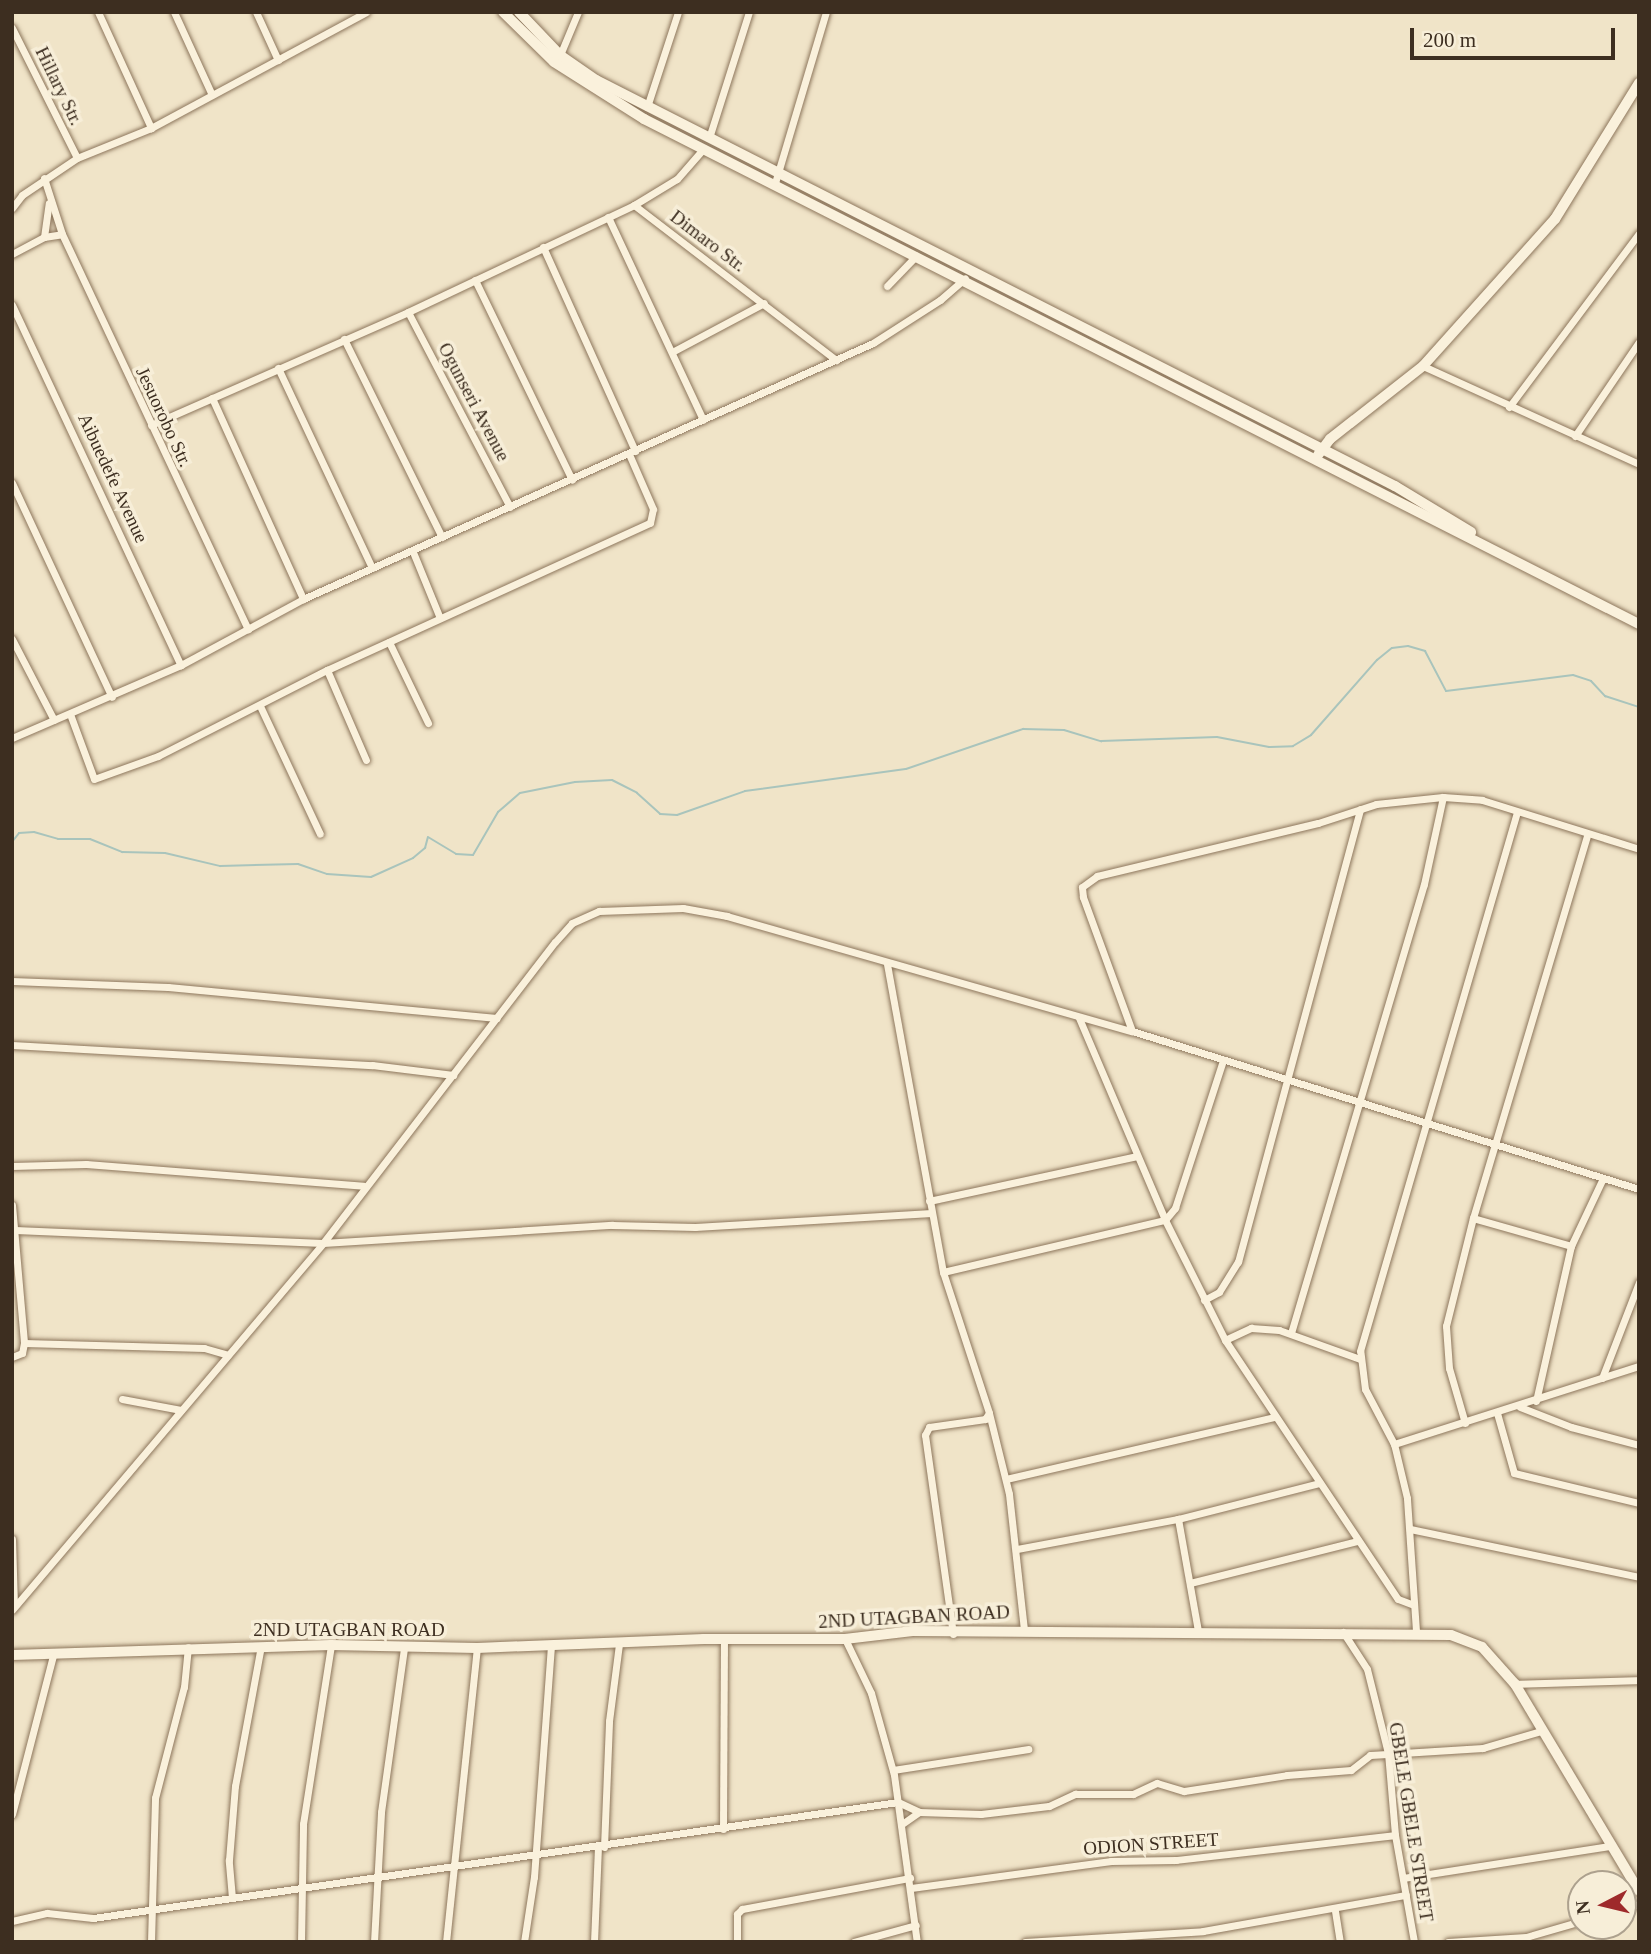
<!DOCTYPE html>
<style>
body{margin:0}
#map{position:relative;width:1651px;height:1954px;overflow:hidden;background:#f0e4c8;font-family:"Times New Roman",serif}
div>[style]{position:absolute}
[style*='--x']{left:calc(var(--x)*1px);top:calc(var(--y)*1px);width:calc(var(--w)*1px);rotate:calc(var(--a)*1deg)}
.stream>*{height:2px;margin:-1px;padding:0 1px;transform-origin:1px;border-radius:1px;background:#a9c4bc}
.roads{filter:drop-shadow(0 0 2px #8d765c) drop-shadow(0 0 2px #8d765c)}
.street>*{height:7px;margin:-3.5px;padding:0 3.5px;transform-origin:3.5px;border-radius:3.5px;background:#faf1dc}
.secondary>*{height:10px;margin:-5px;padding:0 5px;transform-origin:5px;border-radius:5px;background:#faf1dc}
span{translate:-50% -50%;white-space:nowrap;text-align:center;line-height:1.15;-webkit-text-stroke:7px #f7eed8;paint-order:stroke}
.street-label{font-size:19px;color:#3d2e20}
.frame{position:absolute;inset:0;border:14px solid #3d2e20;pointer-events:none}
.north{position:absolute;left:1567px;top:1870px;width:70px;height:70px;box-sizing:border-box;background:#f7eed8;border:2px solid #ada18e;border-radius:50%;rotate:263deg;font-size:19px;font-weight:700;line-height:28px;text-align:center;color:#3d2e20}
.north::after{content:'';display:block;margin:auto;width:24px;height:32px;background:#9e2a2b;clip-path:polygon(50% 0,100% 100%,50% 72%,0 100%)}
.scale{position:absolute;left:1410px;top:28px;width:205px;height:32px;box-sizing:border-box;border:4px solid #3d2e20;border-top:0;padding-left:9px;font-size:21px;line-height:24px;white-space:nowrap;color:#3d2e20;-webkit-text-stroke:5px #f7eed8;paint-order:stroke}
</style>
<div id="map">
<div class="stream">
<i style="--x:12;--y:842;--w:11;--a:-52"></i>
<i style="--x:19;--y:833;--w:15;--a:-4"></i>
<i style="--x:34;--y:832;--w:25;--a:16"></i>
<i style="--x:58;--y:839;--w:32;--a:0"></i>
<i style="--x:90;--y:839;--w:35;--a:22"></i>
<i style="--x:122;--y:852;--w:43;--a:1.3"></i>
<i style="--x:165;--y:853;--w:57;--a:13.3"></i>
<i style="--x:220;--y:866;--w:78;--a:-1.5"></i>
<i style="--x:298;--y:864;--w:31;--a:19"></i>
<i style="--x:327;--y:874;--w:44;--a:3.9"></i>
<i style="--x:371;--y:877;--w:46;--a:-24.3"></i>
<i style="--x:413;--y:858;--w:16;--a:-40"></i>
<i style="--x:425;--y:848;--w:11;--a:-75"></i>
<i style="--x:428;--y:837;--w:33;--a:31"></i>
<i style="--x:456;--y:854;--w:17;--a:3"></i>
<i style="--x:473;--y:855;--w:50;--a:-59.8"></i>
<i style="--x:498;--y:812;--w:29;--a:-41"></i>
<i style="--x:520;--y:793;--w:56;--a:-11.3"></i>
<i style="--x:575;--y:782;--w:37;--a:-3"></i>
<i style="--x:612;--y:780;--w:28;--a:27"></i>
<i style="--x:637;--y:793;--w:31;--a:42"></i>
<i style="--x:660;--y:814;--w:17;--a:3"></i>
<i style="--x:677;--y:815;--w:72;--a:-19.4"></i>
<i style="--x:745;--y:791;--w:162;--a:-7.8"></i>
<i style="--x:906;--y:769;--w:124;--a:-18.9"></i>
<i style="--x:1023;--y:729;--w:41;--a:1.4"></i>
<i style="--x:1064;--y:730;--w:39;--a:17"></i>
<i style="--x:1101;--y:741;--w:116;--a:-2"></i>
<i style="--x:1217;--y:737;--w:53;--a:10.9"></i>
<i style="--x:1269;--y:747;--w:24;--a:-2"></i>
<i style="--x:1293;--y:746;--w:21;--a:-31"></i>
<i style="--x:1311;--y:735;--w:100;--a:-48.7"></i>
<i style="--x:1377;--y:660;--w:19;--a:-39"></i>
<i style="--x:1392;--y:648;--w:16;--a:-7"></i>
<i style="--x:1408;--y:646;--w:18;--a:16"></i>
<i style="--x:1425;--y:651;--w:45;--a:62.3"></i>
<i style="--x:1446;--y:691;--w:128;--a:-7.2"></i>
<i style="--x:1573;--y:675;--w:19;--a:18"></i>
<i style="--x:1591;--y:681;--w:21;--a:47"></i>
<i style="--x:1605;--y:696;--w:36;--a:18"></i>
</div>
<div class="roads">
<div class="street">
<i style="--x:98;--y:12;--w:128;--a:65.4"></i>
<i style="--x:174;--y:12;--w:91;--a:65.4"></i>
<i style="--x:256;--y:12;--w:53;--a:65.4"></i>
<i style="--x:12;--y:28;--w:145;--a:63.4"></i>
<i style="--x:560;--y:55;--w:47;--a:-67.3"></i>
<i style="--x:647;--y:107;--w:100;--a:-71.9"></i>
<i style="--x:709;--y:138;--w:132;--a:-72.4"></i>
<i style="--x:44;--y:178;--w:59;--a:72.2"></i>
<i style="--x:62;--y:234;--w:437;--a:64.8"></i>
<i style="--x:775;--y:183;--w:178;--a:-73.4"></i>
<i style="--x:634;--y:205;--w:255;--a:37.5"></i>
<i style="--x:12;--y:208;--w:16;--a:-52"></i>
<i style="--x:22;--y:195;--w:66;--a:-33.9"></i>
<i style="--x:77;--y:158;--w:80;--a:-22.1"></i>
<i style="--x:151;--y:128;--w:244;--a:-28.3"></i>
<i style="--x:608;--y:217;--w:224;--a:64.9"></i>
<i style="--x:44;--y:237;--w:34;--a:-82"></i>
<i style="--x:543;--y:247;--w:224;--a:65.7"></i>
<i style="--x:12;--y:254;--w:36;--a:-28"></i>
<i style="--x:44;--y:237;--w:18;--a:-9"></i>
<i style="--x:475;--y:280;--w:222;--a:64.1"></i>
<i style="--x:887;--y:286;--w:42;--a:-46"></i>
<i style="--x:12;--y:305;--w:398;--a:64.9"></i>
<i style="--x:408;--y:312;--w:220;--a:62.4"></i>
<i style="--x:344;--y:339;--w:221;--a:63.7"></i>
<i style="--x:672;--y:352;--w:104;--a:-28"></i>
<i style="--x:1423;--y:366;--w:237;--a:24.4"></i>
<i style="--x:278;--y:368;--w:221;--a:64.8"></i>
<i style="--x:212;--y:398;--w:221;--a:65.6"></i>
<i style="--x:1509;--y:407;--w:217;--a:-53.2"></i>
<i style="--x:151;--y:425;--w:281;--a:-23.7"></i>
<i style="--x:408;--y:312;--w:250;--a:-25.3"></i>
<i style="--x:634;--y:205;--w:50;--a:-31.2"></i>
<i style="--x:677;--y:179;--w:41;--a:-48.9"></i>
<i style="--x:1575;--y:436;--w:114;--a:-55.8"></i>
<i style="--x:12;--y:483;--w:236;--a:65"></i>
<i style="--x:413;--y:552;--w:71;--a:67.8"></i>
<i style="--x:12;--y:639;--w:91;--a:62.6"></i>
<i style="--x:389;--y:642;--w:90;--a:64.3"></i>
<i style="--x:327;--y:670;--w:98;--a:66.6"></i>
<i style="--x:260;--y:706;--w:141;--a:64.9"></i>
<i style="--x:70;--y:714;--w:69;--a:69.7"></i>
<i style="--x:94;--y:779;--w:68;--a:-19.8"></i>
<i style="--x:158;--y:756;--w:190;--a:-27"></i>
<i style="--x:327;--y:670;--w:355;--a:-24.5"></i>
<i style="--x:650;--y:523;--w:14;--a:-78"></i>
<i style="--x:653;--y:509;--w:60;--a:-113.6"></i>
<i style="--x:12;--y:738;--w:184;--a:-23.4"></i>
<i style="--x:181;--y:665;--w:139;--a:-28.4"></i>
<i style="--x:303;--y:599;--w:625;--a:-24.19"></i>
<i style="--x:873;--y:343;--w:80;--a:-32.7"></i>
<i style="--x:940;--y:300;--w:33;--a:-41"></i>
<i style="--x:887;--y:964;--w:313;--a:79.7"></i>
<i style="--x:943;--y:1272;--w:148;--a:71.9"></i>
<i style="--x:989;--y:1413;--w:83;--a:76.1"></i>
<i style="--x:1009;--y:1494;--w:137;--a:83.7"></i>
<i style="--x:12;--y:981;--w:156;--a:2.2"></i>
<i style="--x:168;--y:987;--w:330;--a:5.4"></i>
<i style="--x:1079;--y:1018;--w:220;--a:66.9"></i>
<i style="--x:1165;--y:1220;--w:134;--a:63.4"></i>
<i style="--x:1225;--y:1340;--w:311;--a:56.3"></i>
<i style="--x:1398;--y:1599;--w:17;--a:21"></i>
<i style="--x:1132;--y:1031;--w:143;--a:-110.1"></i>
<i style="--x:1083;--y:897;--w:10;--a:-96"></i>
<i style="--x:1082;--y:887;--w:19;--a:-36"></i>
<i style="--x:1097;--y:876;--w:227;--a:-13.5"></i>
<i style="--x:1318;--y:823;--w:61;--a:-18.1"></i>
<i style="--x:1376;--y:804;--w:67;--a:-6"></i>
<i style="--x:1443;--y:797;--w:39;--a:4"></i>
<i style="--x:1482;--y:800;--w:164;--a:17.3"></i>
<i style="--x:12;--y:1045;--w:361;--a:3.2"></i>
<i style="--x:372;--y:1065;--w:82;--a:7"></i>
<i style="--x:12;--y:1166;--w:74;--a:-1.5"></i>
<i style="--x:86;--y:1164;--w:278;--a:4.5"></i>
<i style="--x:929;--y:1201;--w:213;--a:-12.2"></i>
<i style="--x:12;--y:1205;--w:139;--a:85"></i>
<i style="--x:24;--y:1343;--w:10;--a:101"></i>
<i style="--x:22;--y:1353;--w:11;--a:158"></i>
<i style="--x:1473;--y:1218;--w:102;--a:15.9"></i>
<i style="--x:15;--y:1230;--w:308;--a:2.4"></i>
<i style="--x:323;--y:1243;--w:290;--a:-3.6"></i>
<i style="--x:612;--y:1225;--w:83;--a:1.4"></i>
<i style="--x:695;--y:1227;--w:237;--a:-3.4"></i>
<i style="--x:943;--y:1272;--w:228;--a:-13.2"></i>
<i style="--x:1165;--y:1220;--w:16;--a:-50"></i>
<i style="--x:1175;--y:1208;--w:156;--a:-72"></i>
<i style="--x:1204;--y:1300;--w:17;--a:-28"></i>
<i style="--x:1219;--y:1292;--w:36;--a:-58"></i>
<i style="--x:1238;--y:1262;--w:469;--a:-74.9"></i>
<i style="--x:1291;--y:1333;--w:468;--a:-73.5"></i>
<i style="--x:1424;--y:884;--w:89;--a:-77.7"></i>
<i style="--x:1225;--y:1340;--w:29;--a:-25"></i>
<i style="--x:1251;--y:1328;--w:28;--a:4"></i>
<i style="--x:1279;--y:1330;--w:86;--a:19.7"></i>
<i style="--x:24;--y:1343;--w:180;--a:1.6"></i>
<i style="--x:204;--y:1348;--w:25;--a:16"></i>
<i style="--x:1602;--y:1378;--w:103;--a:-68.9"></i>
<i style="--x:122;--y:1399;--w:60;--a:10.6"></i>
<i style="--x:1536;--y:1401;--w:159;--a:-77.3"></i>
<i style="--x:1571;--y:1246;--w:75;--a:-64.8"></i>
<i style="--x:1520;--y:1407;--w:55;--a:21.4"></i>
<i style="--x:1571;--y:1427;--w:70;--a:14.8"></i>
<i style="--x:1497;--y:1413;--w:62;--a:74.2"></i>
<i style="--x:1514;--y:1473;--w:129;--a:13.5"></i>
<i style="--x:1465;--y:1423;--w:57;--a:-106.2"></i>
<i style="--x:1449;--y:1368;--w:42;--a:-94.1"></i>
<i style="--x:1446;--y:1326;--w:111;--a:-76"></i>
<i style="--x:1473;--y:1218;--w:399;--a:-73.4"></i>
<i style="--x:1394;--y:1444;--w:62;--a:-117.8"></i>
<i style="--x:1365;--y:1389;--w:38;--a:-97"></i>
<i style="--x:1360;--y:1351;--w:561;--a:-73.76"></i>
<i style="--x:1006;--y:1479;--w:276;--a:-13"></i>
<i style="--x:1410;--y:1529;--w:234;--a:11.8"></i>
<i style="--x:12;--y:1539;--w:67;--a:88.3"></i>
<i style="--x:1017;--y:1549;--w:164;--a:-10.6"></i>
<i style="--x:1190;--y:1583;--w:172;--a:-14.1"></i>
<i style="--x:12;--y:1610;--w:481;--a:-49.7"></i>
<i style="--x:323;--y:1243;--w:380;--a:-52.4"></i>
<i style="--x:555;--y:942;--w:25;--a:-48"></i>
<i style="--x:572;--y:923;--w:30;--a:-24"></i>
<i style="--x:599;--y:911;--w:84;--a:-2"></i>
<i style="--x:683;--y:908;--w:45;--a:10.3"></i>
<i style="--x:727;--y:916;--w:421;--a:15.9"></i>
<i style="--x:1132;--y:1031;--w:531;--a:17.31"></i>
<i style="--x:1198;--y:1631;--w:114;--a:-100.1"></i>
<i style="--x:1178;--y:1519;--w:146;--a:-14.3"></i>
<i style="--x:1416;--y:1631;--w:133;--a:-93.9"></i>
<i style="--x:1407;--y:1498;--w:56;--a:-103.5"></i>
<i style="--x:1394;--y:1444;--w:257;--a:-17.7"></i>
<i style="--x:1343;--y:1632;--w:44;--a:57"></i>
<i style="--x:1367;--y:1669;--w:87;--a:76"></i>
<i style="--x:1388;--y:1753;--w:82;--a:85.1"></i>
<i style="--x:1395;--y:1835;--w:109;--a:79.9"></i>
<i style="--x:953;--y:1634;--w:201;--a:-98"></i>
<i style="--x:925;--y:1435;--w:9;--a:-63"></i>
<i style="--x:929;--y:1427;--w:57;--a:-8.1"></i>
<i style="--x:985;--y:1419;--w:7;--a:-56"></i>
<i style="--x:845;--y:1639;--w:60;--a:64.3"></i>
<i style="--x:871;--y:1693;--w:85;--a:74.3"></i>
<i style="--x:894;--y:1775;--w:169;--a:82.2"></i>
<i style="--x:1515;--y:1684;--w:124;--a:-1.8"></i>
<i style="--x:893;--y:1770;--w:137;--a:-8.8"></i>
<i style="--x:898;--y:1802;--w:23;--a:25"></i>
<i style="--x:919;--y:1812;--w:62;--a:1.8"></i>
<i style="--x:981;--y:1814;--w:68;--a:-6.7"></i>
<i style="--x:1049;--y:1806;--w:29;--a:-25"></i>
<i style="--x:1075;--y:1794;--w:58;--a:0"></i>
<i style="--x:1133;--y:1794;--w:26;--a:-25"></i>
<i style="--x:1157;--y:1783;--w:28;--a:17"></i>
<i style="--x:1184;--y:1791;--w:104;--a:-8.8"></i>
<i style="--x:1287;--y:1775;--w:64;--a:-4.5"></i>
<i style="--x:1351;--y:1770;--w:24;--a:-38"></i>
<i style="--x:1370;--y:1755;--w:113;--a:-3.5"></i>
<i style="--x:1483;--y:1748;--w:60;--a:-16.3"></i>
<i style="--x:12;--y:1814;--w:167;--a:-75.5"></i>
<i style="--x:902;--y:1824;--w:21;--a:-35"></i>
<i style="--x:723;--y:1829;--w:187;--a:-89.7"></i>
<i style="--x:604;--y:1847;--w:126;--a:-87.7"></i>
<i style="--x:609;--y:1721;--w:78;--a:-82.6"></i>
<i style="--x:1403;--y:1878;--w:209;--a:-8.8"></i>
<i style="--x:911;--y:1888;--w:202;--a:-7.7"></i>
<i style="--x:1111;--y:1861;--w:65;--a:-0.9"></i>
<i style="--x:1176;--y:1860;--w:220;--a:-6.5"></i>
<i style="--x:232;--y:1898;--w:38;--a:-95"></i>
<i style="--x:229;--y:1860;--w:74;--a:-85.4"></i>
<i style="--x:235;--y:1786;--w:142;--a:-79.5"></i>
<i style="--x:1623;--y:1908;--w:16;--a:-14"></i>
<i style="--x:1335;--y:1911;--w:31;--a:81"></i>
<i style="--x:12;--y:1921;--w:36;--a:-13"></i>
<i style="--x:47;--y:1913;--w:46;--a:6.2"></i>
<i style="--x:93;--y:1918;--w:813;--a:-8.2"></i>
<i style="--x:151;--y:1942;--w:144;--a:-88.4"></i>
<i style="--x:155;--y:1798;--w:115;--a:-75.4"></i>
<i style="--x:184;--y:1687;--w:40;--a:-84.3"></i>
<i style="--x:301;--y:1942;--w:118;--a:-89"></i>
<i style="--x:303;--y:1824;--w:181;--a:-81.1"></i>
<i style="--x:374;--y:1942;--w:130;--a:-86.9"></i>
<i style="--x:381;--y:1812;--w:165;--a:-82"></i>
<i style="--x:446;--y:1942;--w:296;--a:-84"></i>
<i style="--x:524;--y:1942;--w:66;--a:-81.3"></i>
<i style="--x:534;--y:1877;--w:233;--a:-85.8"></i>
<i style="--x:594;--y:1942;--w:94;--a:-87.6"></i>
<i style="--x:737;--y:1942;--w:28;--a:-90"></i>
<i style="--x:737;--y:1914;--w:7;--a:-45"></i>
<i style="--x:742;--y:1909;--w:171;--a:-10.5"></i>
<i style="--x:854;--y:1942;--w:64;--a:-15.3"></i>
<i style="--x:1025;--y:1942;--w:178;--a:-3.5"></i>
<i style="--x:1203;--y:1931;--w:206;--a:-10.1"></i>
<i style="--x:1448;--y:1942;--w:78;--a:-3.7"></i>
<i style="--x:1526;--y:1937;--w:57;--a:-16.2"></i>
</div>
<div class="secondary">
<i style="--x:503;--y:12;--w:71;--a:44.4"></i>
<i style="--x:554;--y:62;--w:107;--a:32.3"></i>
<i style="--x:644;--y:119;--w:1116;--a:26.91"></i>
<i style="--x:519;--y:12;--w:59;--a:46.4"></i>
<i style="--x:560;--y:55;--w:44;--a:34.8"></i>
<i style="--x:596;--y:80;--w:896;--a:26.94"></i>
<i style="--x:1395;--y:486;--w:89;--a:31.2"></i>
<i style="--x:1318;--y:455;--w:20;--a:-53"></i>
<i style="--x:1330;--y:439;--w:118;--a:-38.1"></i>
<i style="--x:1423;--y:366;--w:198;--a:-48.1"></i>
<i style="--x:1555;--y:219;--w:160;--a:-58.3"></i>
<i style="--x:12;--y:1655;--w:319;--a:-1.8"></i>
<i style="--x:331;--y:1645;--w:146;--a:1.2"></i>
<i style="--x:477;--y:1648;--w:227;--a:-2.3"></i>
<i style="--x:704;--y:1639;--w:141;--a:0"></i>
<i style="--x:845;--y:1639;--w:68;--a:-6.7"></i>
<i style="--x:913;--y:1631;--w:538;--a:0.43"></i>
<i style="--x:1451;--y:1635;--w:33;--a:21"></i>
<i style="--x:1482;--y:1647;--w:50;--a:48.3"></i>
<i style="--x:1515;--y:1684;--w:241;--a:59.1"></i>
</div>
</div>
<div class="street-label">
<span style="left:59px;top:86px;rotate:64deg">Hillary Str.</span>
<span style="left:708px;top:241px;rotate:37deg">Dimaro Str.</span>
<span style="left:474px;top:402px;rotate:62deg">Ogunseri Avenue</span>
<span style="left:164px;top:417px;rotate:65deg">Jesuorobo Str.</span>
<span style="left:113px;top:478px;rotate:65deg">Aibuedefe Avenue</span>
<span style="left:914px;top:1617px;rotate:-3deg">2ND UTAGBAN ROAD</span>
<span style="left:349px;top:1630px">2ND UTAGBAN ROAD</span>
<span style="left:1411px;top:1822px;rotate:81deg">GBELE GBELE STREET</span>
<span style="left:1151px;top:1844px;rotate:-4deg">ODION STREET</span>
</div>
<div class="frame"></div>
<div class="north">N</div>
<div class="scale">200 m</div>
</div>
